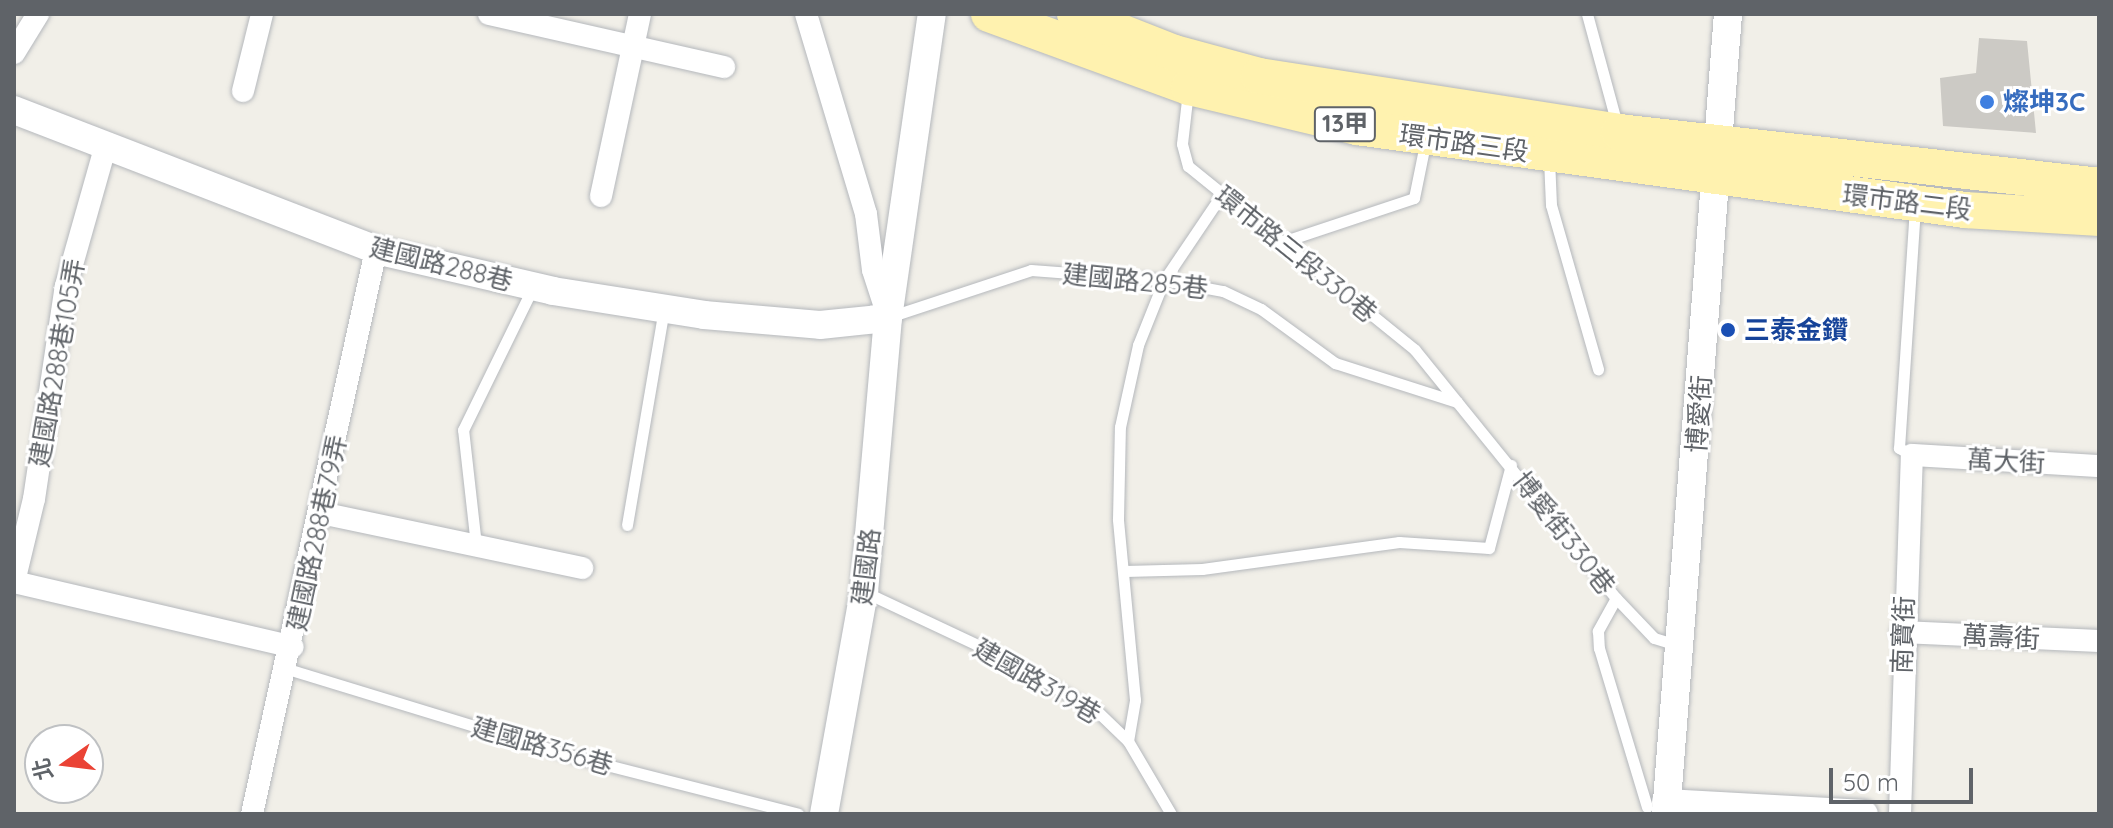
<!DOCTYPE html>
<meta charset="utf-8">
<style>
body{margin:0}
#map{position:relative;width:2113px;height:828px;overflow:hidden;background:#f1efe8;font-family:Quicksand,"Noto Sans TC",sans-serif}
div>[style]{position:absolute}
[style*='--x']{left:calc(var(--x)*1px);top:calc(var(--y)*1px);width:calc(var(--w)*1px);rotate:calc(var(--a)*1deg)}
.building>*{inset:0;background:#cccac5}
.roads{filter:drop-shadow(0 0 2px #b5b8bc) drop-shadow(0 0 2px #b5b8bc)}
.service>*{height:11px;margin:-5.5px;padding:0 5.5px;transform-origin:5.5px;border-radius:5.5px;background:#fff}
.minor>*{height:22px;margin:-11px;padding:0 11px;transform-origin:11px;border-radius:11px;background:#fff}
.tertiary>*{height:28px;margin:-14px;padding:0 14px;transform-origin:14px;border-radius:14px;background:#fff}
.primary>*{height:36px;margin:-18px;padding:0 18px;transform-origin:18px;border-radius:18px;background:#fff2af}
.dots>*{width:22px;height:22px;translate:-50% -50%;box-sizing:border-box;border:4px solid #fff;border-radius:50%}
span{translate:-50% -50%;white-space:nowrap;text-align:center;line-height:1.15;-webkit-text-stroke:6px #fff;paint-order:stroke}
.shield-label span{padding:2px 6px;background:#fff;border:2px solid;border-radius:6px;-webkit-text-stroke-width:0}
.shield-label{font-size:24px;color:#5f6368;font-weight:700}
.shop-label{font-size:26px;color:#366cbe;font-weight:700}
.left{translate:0 -50%;text-align:left}
.street-label{font-size:26px;color:#5f6368}
.transit-label{font-size:26px;color:#164399;font-weight:700}
.frame{position:absolute;inset:0;border:16px solid #5f6368;pointer-events:none}
.north{position:absolute;left:24px;top:724px;width:80px;height:80px;box-sizing:border-box;background:#fff;border:2px solid #bfc1c3;border-radius:50%;rotate:256deg;font-size:22px;font-weight:700;line-height:32px;text-align:center;color:#5f6368}
.north::after{content:'';display:block;margin:auto;width:28px;height:36px;background:#ea4335;clip-path:polygon(50% 0,100% 100%,50% 72%,0 100%)}
.scale{position:absolute;left:1829px;top:768px;width:144px;height:36px;box-sizing:border-box;border:4px solid #5f6368;border-top:0;padding-left:10px;font-size:24px;line-height:28px;white-space:nowrap;color:#5f6368;-webkit-text-stroke:6px #fff;paint-order:stroke}
</style>
<div id="map">
<div class="building">
<i style="clip-path:polygon(1979px 38px,2027px 41px,2036px 133px,1943px 126px,1940px 78px,1976px 73px)"></i>
</div>
<div class="roads">
<div class="service">
<i style="--x:1587;--y:14;--w:118;--a:74.8"></i>
<i style="--x:1188;--y:91;--w:53;--a:96.5"></i>
<i style="--x:1182;--y:144;--w:23;--a:75"></i>
<i style="--x:1188;--y:166;--w:292;--a:39"></i>
<i style="--x:1415;--y:350;--w:319;--a:51"></i>
<i style="--x:1616;--y:598;--w:55;--a:46.5"></i>
<i style="--x:1654;--y:638;--w:24;--a:17"></i>
<i style="--x:1549;--y:159;--w:46;--a:87.5"></i>
<i style="--x:1551;--y:205;--w:171;--a:74"></i>
<i style="--x:1282;--y:242;--w:139;--a:-18.4"></i>
<i style="--x:1414;--y:198;--w:60;--a:-78.5"></i>
<i style="--x:892;--y:316;--w:146;--a:-18.3"></i>
<i style="--x:1031;--y:270;--w:133;--a:4.3"></i>
<i style="--x:1164;--y:280;--w:60;--a:10.6"></i>
<i style="--x:1223;--y:291;--w:42;--a:25.3"></i>
<i style="--x:1261;--y:309;--w:92;--a:36.1"></i>
<i style="--x:1335;--y:363;--w:128;--a:17.7"></i>
<i style="--x:1912;--y:455;--w:15;--a:-152"></i>
<i style="--x:1899;--y:448;--w:241;--a:-86.2"></i>
<i style="--x:627;--y:525;--w:219;--a:-80.3"></i>
<i style="--x:476;--y:545;--w:116;--a:-96.4"></i>
<i style="--x:463;--y:430;--w:159;--a:-63.9"></i>
<i style="--x:1125;--y:571;--w:77;--a:-1.5"></i>
<i style="--x:1202;--y:569;--w:199;--a:-7.8"></i>
<i style="--x:1399;--y:542;--w:90;--a:3.8"></i>
<i style="--x:1489;--y:548;--w:86;--a:-75.2"></i>
<i style="--x:865;--y:592;--w:153;--a:25.2"></i>
<i style="--x:1003;--y:657;--w:111;--a:30.3"></i>
<i style="--x:1099;--y:713;--w:40;--a:44"></i>
<i style="--x:1128;--y:741;--w:85;--a:59.5"></i>
<i style="--x:1616;--y:598;--w:38;--a:119"></i>
<i style="--x:1598;--y:631;--w:17;--a:87"></i>
<i style="--x:1599;--y:648;--w:166;--a:73.2"></i>
<i style="--x:288;--y:669;--w:308;--a:17"></i>
<i style="--x:583;--y:759;--w:222;--a:14.3"></i>
<i style="--x:1128;--y:741;--w:42;--a:-80.3"></i>
<i style="--x:1135;--y:700;--w:182;--a:-95.4"></i>
<i style="--x:1118;--y:519;--w:92;--a:-88.8"></i>
<i style="--x:1120;--y:427;--w:84;--a:-77.6"></i>
<i style="--x:1138;--y:345;--w:70;--a:-68.2"></i>
<i style="--x:1164;--y:280;--w:104;--a:-56"></i>
</div>
<div class="minor">
<i style="--x:489;--y:14;--w:241;--a:12.7"></i>
<i style="--x:806;--y:14;--w:209;--a:73.3"></i>
<i style="--x:866;--y:214;--w:56;--a:82.9"></i>
<i style="--x:873;--y:270;--w:45;--a:72"></i>
<i style="--x:14;--y:53;--w:46;--a:-58.4"></i>
<i style="--x:243;--y:91;--w:79;--a:-76.1"></i>
<i style="--x:601;--y:196;--w:186;--a:-77.9"></i>
<i style="--x:321;--y:513;--w:267;--a:11.9"></i>
<i style="--x:14;--y:582;--w:85;--a:-76.5"></i>
<i style="--x:34;--y:499;--w:215;--a:-81.5"></i>
<i style="--x:66;--y:286;--w:147;--a:-74.2"></i>
<i style="--x:14;--y:582;--w:286;--a:13.1"></i>
<i style="--x:1902;--y:632;--w:197;--a:2.6"></i>
<i style="--x:252;--y:814;--w:577;--a:-77.6"></i>
<i style="--x:1900;--y:814;--w:359;--a:-88.1"></i>
<i style="--x:1912;--y:455;--w:187;--a:3.4"></i>
</div>
<div class="tertiary">
<i style="--x:14;--y:110;--w:388;--a:21.1"></i>
<i style="--x:376;--y:250;--w:182;--a:13"></i>
<i style="--x:553;--y:291;--w:153;--a:9"></i>
<i style="--x:704;--y:315;--w:116;--a:4.9"></i>
<i style="--x:820;--y:325;--w:68;--a:-5.9"></i>
<i style="--x:1666;--y:803;--w:198;--a:3.2"></i>
<i style="--x:824;--y:814;--w:226;--a:-79.8"></i>
<i style="--x:864;--y:592;--w:275;--a:-85"></i>
<i style="--x:888;--y:318;--w:307;--a:-81.8"></i>
<i style="--x:1666;--y:814;--w:802;--a:-85.57"></i>
</div>
<div class="primary">
<i style="--x:989;--y:14;--w:213;--a:20.1"></i>
<i style="--x:1189;--y:87;--w:173;--a:13.4"></i>
<i style="--x:1357;--y:127;--w:614;--a:7.77"></i>
<i style="--x:1965;--y:210;--w:134;--a:3.4"></i>
<i style="--x:1075;--y:14;--w:106;--a:21.5"></i>
<i style="--x:1174;--y:53;--w:88;--a:15.1"></i>
<i style="--x:1259;--y:76;--w:364;--a:8.8"></i>
<i style="--x:1619;--y:132;--w:483;--a:6.4"></i>
</div>
</div>
<div class="dots">
<i style="left:1987px;top:102px;background:#3f7fe0"></i>
<i style="left:1728px;top:330px;background:#1a4fb4"></i>
</div>
<div class="shield-label">
<span style="left:1345px;top:124px">13甲</span>
</div>
<div class="shop-label">
<span class="left" style="left:2003px;top:102px">燦坤3C</span>
</div>
<div class="street-label">
<span style="left:1464px;top:143px;rotate:8deg">環市路三段</span>
<span style="left:1907px;top:202px;rotate:7deg">環市路二段</span>
<span style="left:1296px;top:254px;rotate:39deg">環市路三段330巷</span>
<span style="left:441px;top:264px;rotate:14deg">建國路288巷</span>
<span style="left:1135px;top:281px;rotate:6deg">建國路285巷</span>
<span style="left:57px;top:363px;rotate:-80deg">建國路288巷105弄</span>
<span style="left:1699px;top:414px;rotate:-86deg">博愛街</span>
<span style="left:2006px;top:461px;rotate:3deg">萬大街</span>
<span style="left:317px;top:533px;rotate:-78deg">建國路288巷79弄</span>
<span style="left:1564px;top:533px;rotate:52deg">博愛街330巷</span>
<span style="left:866px;top:567px;rotate:-83deg">建國路</span>
<span style="left:1903px;top:635px;rotate:-88deg">南寶街</span>
<span style="left:2001px;top:637px;rotate:3deg">萬壽街</span>
<span style="left:1037px;top:681px;rotate:30deg">建國路319巷</span>
<span style="left:542px;top:746px;rotate:16deg">建國路356巷</span>
</div>
<div class="transit-label">
<span class="left" style="left:1744px;top:330px">三泰金鑽</span>
</div>
<div class="frame"></div>
<div class="north">北</div>
<div class="scale">50 m</div>
</div>
